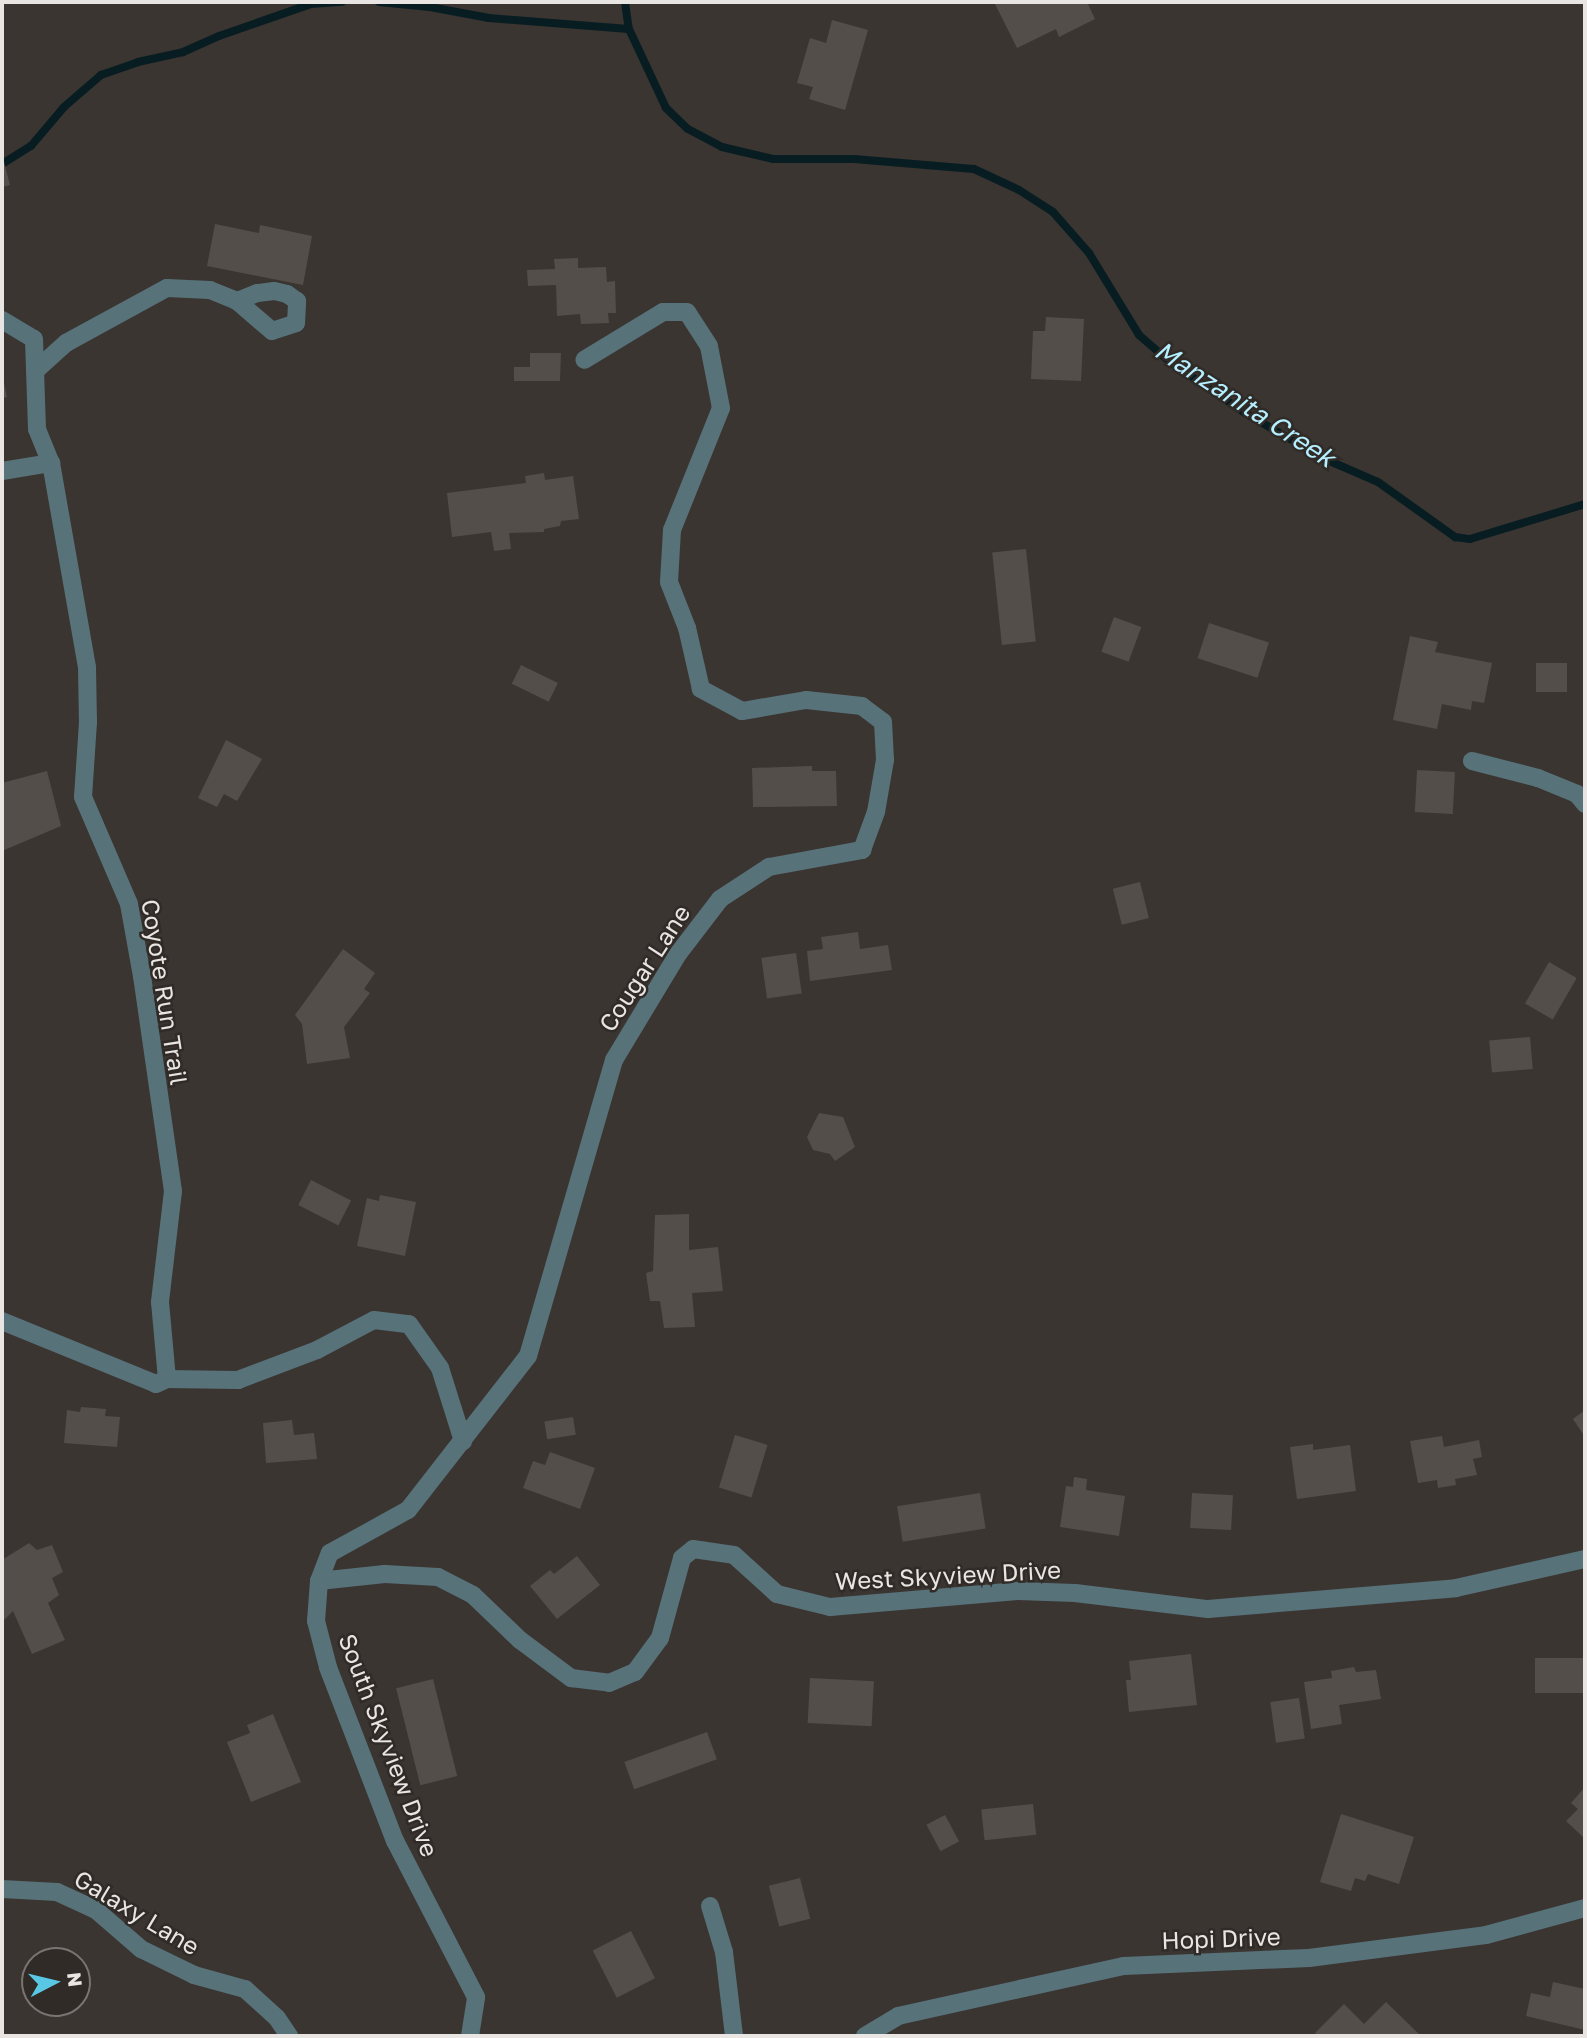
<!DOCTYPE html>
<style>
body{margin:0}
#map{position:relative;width:1587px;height:2038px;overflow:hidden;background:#3a3531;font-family:"Golos Text",sans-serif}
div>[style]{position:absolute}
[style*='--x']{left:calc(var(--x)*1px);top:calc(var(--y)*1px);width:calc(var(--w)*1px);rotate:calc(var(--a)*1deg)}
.stream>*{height:8px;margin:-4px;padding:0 4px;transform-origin:4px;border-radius:4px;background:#081d22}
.building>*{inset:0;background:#544e4a;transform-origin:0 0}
.street>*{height:18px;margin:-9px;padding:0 9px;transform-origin:9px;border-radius:9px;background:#58727a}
span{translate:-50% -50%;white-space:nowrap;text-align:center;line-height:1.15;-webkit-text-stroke:5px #302b27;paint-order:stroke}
.street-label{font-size:24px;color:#e8e5e3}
.water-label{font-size:26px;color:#b6efff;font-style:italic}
.frame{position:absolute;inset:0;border:4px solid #e8e5e3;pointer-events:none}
.north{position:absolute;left:21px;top:1947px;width:70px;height:70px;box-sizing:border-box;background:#302b27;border:2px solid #7a7572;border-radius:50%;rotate:83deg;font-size:19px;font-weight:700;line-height:28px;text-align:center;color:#e8e5e3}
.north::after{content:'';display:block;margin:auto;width:24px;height:32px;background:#59c8e4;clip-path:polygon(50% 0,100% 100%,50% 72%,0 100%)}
</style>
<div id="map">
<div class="stream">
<i style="--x:379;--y:2;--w:51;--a:5.6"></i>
<i style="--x:430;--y:7;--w:60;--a:10.6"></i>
<i style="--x:489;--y:18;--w:140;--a:4.5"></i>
<i style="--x:625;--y:2;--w:27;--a:82"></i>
<i style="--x:629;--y:29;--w:87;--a:64.9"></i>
<i style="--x:666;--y:108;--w:30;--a:44"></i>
<i style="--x:688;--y:129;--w:38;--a:28"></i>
<i style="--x:722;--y:147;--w:52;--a:13.2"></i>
<i style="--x:773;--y:159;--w:81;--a:0"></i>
<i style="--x:854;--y:159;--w:120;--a:4.8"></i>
<i style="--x:974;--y:169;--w:50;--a:25"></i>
<i style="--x:1019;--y:190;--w:40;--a:32.9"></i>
<i style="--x:1053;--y:212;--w:55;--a:48.7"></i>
<i style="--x:1089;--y:253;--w:96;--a:58.6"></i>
<i style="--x:1139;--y:335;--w:40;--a:41"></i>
<i style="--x:1169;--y:361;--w:92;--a:34.4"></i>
<i style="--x:1245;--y:413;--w:92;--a:29.9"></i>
<i style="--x:1325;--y:459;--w:58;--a:23.5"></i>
<i style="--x:1378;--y:482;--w:95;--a:35.5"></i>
<i style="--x:1455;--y:537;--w:15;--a:8"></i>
<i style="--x:1470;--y:539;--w:120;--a:-16.9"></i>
<i style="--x:2;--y:164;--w:34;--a:-32"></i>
<i style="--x:31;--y:146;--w:51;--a:-49.8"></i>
<i style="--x:64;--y:107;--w:49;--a:-40.9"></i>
<i style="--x:101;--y:75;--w:39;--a:-19"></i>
<i style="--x:138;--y:62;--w:46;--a:-12.5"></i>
<i style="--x:183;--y:52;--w:39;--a:-24"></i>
<i style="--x:219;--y:36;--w:97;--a:-19.2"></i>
<i style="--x:311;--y:4;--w:31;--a:-4"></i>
</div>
<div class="building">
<i style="clip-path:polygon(994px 2px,1087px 2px,1095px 19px,1059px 37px,1056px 29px,1017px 48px)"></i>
<i style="clip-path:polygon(832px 20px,868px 30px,845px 110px,809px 99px,813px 87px,797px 83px,810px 38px,826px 43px)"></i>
<i style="clip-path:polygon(2px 154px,10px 185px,2px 187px)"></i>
<i style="clip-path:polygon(215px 224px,259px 233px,260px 225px,312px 236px,303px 285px,207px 266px)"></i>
<i style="clip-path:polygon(578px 258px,578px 268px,606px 267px,607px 282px,615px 281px,616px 313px,608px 313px,609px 323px,581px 324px,580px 314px,557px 316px,556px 285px,528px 286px,527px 270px,555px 269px,554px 259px)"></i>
<i style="clip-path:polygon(1046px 317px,1084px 319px,1081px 381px,1031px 379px,1033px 331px,1045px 331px)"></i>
<i style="clip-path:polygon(530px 353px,561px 353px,560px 381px,514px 381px,514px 367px,530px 367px)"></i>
<i style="clip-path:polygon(2px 373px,7px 397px,2px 398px)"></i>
<i style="clip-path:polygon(544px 473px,545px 480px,573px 476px,579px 519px,561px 521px,560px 526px,544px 529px,544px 532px,509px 533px,511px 549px,494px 551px,491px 532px,452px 537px,447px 493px,526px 483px,525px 476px)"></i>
<i style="left:1026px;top:549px;width:93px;height:34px;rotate:84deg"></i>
<i style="left:1114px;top:617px;width:29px;height:37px;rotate:20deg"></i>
<i style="left:1209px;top:623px;width:63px;height:37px;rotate:18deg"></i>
<i style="clip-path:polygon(1410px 636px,1438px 642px,1435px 652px,1492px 663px,1484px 703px,1472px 701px,1471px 710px,1442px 704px,1437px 729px,1393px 720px)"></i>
<i style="left:1536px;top:663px;width:31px;height:29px"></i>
<i style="left:521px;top:665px;width:41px;height:21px;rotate:26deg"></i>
<i style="clip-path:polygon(226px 740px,262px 759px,237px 801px,224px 794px,217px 807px,198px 798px)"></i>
<i style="clip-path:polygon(812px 766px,812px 771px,836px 771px,837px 806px,753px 807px,752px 768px)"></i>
<i style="left:1417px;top:770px;width:38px;height:42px;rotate:3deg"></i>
<i style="clip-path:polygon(47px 771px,61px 826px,2px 851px,2px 783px)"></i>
<i style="left:1140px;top:882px;width:37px;height:28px;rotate:76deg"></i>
<i style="clip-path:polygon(858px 932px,860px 949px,888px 945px,892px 970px,810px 981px,807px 951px,823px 949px,821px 937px)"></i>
<i style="clip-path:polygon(343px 949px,375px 973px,364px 989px,370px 993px,344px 1027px,350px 1058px,307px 1064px,302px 1024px,295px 1015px)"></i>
<i style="left:796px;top:953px;width:41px;height:35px;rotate:82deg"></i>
<i style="left:1549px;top:962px;width:32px;height:48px;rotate:30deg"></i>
<i style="left:1530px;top:1037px;width:32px;height:41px;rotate:85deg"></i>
<i style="clip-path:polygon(819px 1113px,843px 1117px,855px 1147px,835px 1161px,830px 1154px,813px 1150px,807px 1137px)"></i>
<i style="left:311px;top:1180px;width:45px;height:28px;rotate:27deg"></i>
<i style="clip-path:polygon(380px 1195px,416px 1202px,405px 1256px,357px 1246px,367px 1198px,379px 1201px)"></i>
<i style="clip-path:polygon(689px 1214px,689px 1250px,718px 1247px,723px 1291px,692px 1293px,695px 1327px,664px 1328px,660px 1301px,650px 1301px,646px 1273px,653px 1271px,655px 1215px)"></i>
<i style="clip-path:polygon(81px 1407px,106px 1409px,105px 1416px,120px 1417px,117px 1447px,64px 1443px,67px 1410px,80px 1412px)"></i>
<i style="clip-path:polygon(1585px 1410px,1585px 1437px,1573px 1419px)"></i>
<i style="left:573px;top:1417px;width:18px;height:29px;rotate:81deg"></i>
<i style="clip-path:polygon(292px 1420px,294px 1435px,314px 1433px,317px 1459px,266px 1463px,263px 1423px)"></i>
<i style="left:735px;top:1435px;width:34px;height:55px;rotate:17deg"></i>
<i style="clip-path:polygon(1442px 1436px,1444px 1447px,1479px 1440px,1482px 1457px,1473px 1459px,1477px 1475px,1455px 1479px,1456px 1485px,1438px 1488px,1437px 1480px,1418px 1483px,1410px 1441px)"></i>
<i style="clip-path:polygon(1313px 1444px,1313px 1450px,1350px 1445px,1356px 1491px,1297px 1499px,1290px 1447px)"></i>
<i style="clip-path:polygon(550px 1452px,595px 1468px,580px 1509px,523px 1488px,533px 1461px,545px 1465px)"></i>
<i style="clip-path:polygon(1074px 1477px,1087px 1479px,1086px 1490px,1125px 1496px,1119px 1536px,1060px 1527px,1066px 1486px,1073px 1487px)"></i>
<i style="left:980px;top:1493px;width:36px;height:84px;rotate:81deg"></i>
<i style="left:1192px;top:1493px;width:41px;height:35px;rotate:3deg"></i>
<i style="clip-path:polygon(29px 1543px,37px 1550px,52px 1545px,63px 1572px,52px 1578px,59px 1595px,48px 1603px,65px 1640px,32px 1654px,13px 1611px,2px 1622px,2px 1560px)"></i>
<i style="clip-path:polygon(577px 1556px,600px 1585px,557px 1619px,530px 1586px,550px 1570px,554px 1574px)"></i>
<i style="clip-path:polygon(1191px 1654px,1197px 1705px,1129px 1712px,1126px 1680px,1131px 1680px,1129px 1661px)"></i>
<i style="left:1585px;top:1658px;width:35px;height:50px;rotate:90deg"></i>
<i style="clip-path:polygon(1354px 1667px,1356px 1672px,1376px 1670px,1381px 1699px,1339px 1705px,1342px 1724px,1311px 1729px,1304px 1682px,1332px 1678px,1331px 1671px)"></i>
<i style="left:810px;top:1678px;width:64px;height:45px;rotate:3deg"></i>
<i style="left:433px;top:1679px;width:100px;height:38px;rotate:76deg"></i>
<i style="left:1299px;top:1698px;width:41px;height:29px;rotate:82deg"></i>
<i style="clip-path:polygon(273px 1714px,301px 1782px,251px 1802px,227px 1742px,250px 1733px,247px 1725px)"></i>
<i style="left:707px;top:1732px;width:29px;height:88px;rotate:70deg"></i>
<i style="clip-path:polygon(1585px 1787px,1585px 1839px,1566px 1821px,1578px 1809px,1571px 1803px)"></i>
<i style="left:1033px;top:1804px;width:31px;height:52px;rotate:84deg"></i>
<i style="clip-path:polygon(1341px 1814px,1414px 1837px,1399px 1884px,1368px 1874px,1365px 1881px,1355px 1878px,1351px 1891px,1320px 1882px)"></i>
<i style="left:945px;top:1815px;width:30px;height:21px;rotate:62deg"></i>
<i style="left:800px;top:1878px;width:42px;height:32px;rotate:76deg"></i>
<i style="left:631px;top:1931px;width:53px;height:43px;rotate:63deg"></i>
<i style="clip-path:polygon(1553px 1982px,1585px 1989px,1585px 2030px,1526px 2016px,1531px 1993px,1550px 1997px)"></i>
<i style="clip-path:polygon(1386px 2002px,1421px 2036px,1318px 2036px,1315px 2033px,1344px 2004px,1364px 2024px)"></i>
</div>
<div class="street">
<i style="--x:2;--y:320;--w:37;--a:31"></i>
<i style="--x:34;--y:339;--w:90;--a:88.1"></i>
<i style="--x:37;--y:429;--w:37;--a:68"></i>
<i style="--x:35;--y:371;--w:42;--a:-42.1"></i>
<i style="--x:66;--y:343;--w:115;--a:-28.6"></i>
<i style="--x:167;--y:288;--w:43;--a:2.7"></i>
<i style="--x:210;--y:290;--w:29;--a:22"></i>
<i style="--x:237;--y:301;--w:46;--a:40.6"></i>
<i style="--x:272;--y:331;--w:25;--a:-18"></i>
<i style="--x:296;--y:323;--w:22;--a:-87"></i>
<i style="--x:297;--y:301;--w:12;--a:-145"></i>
<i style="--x:287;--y:294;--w:13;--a:-167"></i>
<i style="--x:274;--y:291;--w:17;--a:173"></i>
<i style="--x:257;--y:293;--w:22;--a:158"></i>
<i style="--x:2;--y:471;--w:50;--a:-9.3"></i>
<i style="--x:51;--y:463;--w:207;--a:80"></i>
<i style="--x:87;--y:667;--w:55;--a:89"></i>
<i style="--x:88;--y:722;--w:75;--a:93.8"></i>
<i style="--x:83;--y:797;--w:116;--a:66.7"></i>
<i style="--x:129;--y:904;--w:73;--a:79.8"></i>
<i style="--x:142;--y:976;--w:217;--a:81.8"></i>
<i style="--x:173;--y:1191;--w:112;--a:96.7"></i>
<i style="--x:160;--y:1302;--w:77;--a:84.8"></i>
<i style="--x:1472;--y:761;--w:68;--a:14.4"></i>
<i style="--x:1538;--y:778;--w:42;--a:22.3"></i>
<i style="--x:1577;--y:794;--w:13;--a:51"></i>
<i style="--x:2;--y:1321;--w:166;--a:22.2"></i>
<i style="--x:156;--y:1384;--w:12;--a:-24"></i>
<i style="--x:167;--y:1379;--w:71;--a:0.8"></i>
<i style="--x:238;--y:1380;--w:85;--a:-20.8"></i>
<i style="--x:317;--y:1350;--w:64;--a:-27.8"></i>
<i style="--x:374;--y:1320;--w:35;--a:7"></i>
<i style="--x:409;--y:1324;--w:54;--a:54.8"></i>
<i style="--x:440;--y:1368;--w:77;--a:72.5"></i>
<i style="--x:319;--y:1581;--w:66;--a:-6.1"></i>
<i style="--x:385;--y:1574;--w:53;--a:3.2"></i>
<i style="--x:438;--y:1577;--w:39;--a:27"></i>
<i style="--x:473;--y:1595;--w:65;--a:43.8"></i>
<i style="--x:520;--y:1640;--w:64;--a:36.7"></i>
<i style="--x:571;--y:1678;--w:38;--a:7"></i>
<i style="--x:609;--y:1683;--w:28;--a:-23"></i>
<i style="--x:635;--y:1672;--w:42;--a:-53.7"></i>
<i style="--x:660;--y:1638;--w:83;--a:-74.6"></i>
<i style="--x:682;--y:1558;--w:14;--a:-39"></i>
<i style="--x:693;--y:1549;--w:41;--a:8.3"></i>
<i style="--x:734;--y:1555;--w:58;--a:42.2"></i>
<i style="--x:777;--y:1594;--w:55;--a:13.8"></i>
<i style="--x:830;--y:1607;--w:189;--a:-4.9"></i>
<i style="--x:1018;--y:1591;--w:57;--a:2"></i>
<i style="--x:1075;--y:1593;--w:134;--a:6.9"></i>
<i style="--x:1208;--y:1609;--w:249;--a:-4.8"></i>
<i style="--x:1456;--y:1588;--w:132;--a:-12.7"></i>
<i style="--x:2;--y:1889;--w:55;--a:3.1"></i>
<i style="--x:57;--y:1892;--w:43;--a:24.8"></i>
<i style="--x:96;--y:1910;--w:60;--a:40.9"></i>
<i style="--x:141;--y:1949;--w:59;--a:26.1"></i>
<i style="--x:194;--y:1975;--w:53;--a:15.4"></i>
<i style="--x:245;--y:1989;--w:43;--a:42.2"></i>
<i style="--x:277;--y:2018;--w:22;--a:56"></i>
<i style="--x:710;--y:1906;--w:48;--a:73.1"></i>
<i style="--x:724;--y:1952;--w:85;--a:83.2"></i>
<i style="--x:470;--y:2036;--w:39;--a:-81"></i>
<i style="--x:476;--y:1997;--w:176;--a:-117.4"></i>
<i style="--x:395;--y:1841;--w:186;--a:-111.1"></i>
<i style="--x:328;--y:1667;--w:48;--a:-104.6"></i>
<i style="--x:316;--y:1621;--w:40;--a:-85.7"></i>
<i style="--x:319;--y:1581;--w:30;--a:-69"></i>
<i style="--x:330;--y:1553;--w:89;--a:-28.9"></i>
<i style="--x:408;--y:1510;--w:195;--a:-52.1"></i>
<i style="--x:528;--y:1356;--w:308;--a:-73.8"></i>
<i style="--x:614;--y:1060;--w:124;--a:-58.9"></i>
<i style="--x:678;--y:954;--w:69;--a:-52.6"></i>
<i style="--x:720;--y:899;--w:59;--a:-33.1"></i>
<i style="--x:769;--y:867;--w:95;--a:-10.4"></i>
<i style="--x:862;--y:850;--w:40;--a:-69.8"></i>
<i style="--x:876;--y:812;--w:53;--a:-80.2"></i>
<i style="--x:885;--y:760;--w:38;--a:-93"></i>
<i style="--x:883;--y:722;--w:26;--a:-143"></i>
<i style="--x:862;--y:706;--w:56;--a:-173.9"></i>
<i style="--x:806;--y:700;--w:65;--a:170.2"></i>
<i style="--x:742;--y:711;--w:47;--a:-151.8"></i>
<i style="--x:701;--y:689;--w:63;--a:-102.9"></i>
<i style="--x:687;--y:628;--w:49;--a:-111.4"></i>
<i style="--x:669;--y:582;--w:52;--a:-86.7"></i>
<i style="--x:672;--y:530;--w:131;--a:-68.1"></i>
<i style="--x:721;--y:408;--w:63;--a:-101"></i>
<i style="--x:709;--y:346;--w:40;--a:-122.9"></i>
<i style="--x:687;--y:312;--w:24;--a:180"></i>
<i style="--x:663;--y:312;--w:92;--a:148.7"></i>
<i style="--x:865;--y:2036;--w:39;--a:-31"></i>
<i style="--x:898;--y:2016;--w:231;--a:-12.5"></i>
<i style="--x:1124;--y:1966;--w:185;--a:-2.5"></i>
<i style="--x:1309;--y:1958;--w:178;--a:-7.4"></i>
<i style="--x:1486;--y:1935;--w:103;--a:-15.3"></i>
</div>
<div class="street-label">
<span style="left:644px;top:968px;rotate:-57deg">Cougar Lane</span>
<span style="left:165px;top:992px;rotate:81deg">Coyote Run Trail</span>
<span style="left:948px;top:1575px;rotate:-3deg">West Skyview Drive</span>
<span style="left:389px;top:1745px;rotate:69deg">South Skyview Drive</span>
<span style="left:137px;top:1912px;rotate:31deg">Galaxy Lane</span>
<span style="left:1221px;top:1938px;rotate:-2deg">Hopi Drive</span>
</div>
<div class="water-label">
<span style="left:1245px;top:404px;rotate:33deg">Manzanita Creek</span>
</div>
<div class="frame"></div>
<div class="north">N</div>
</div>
